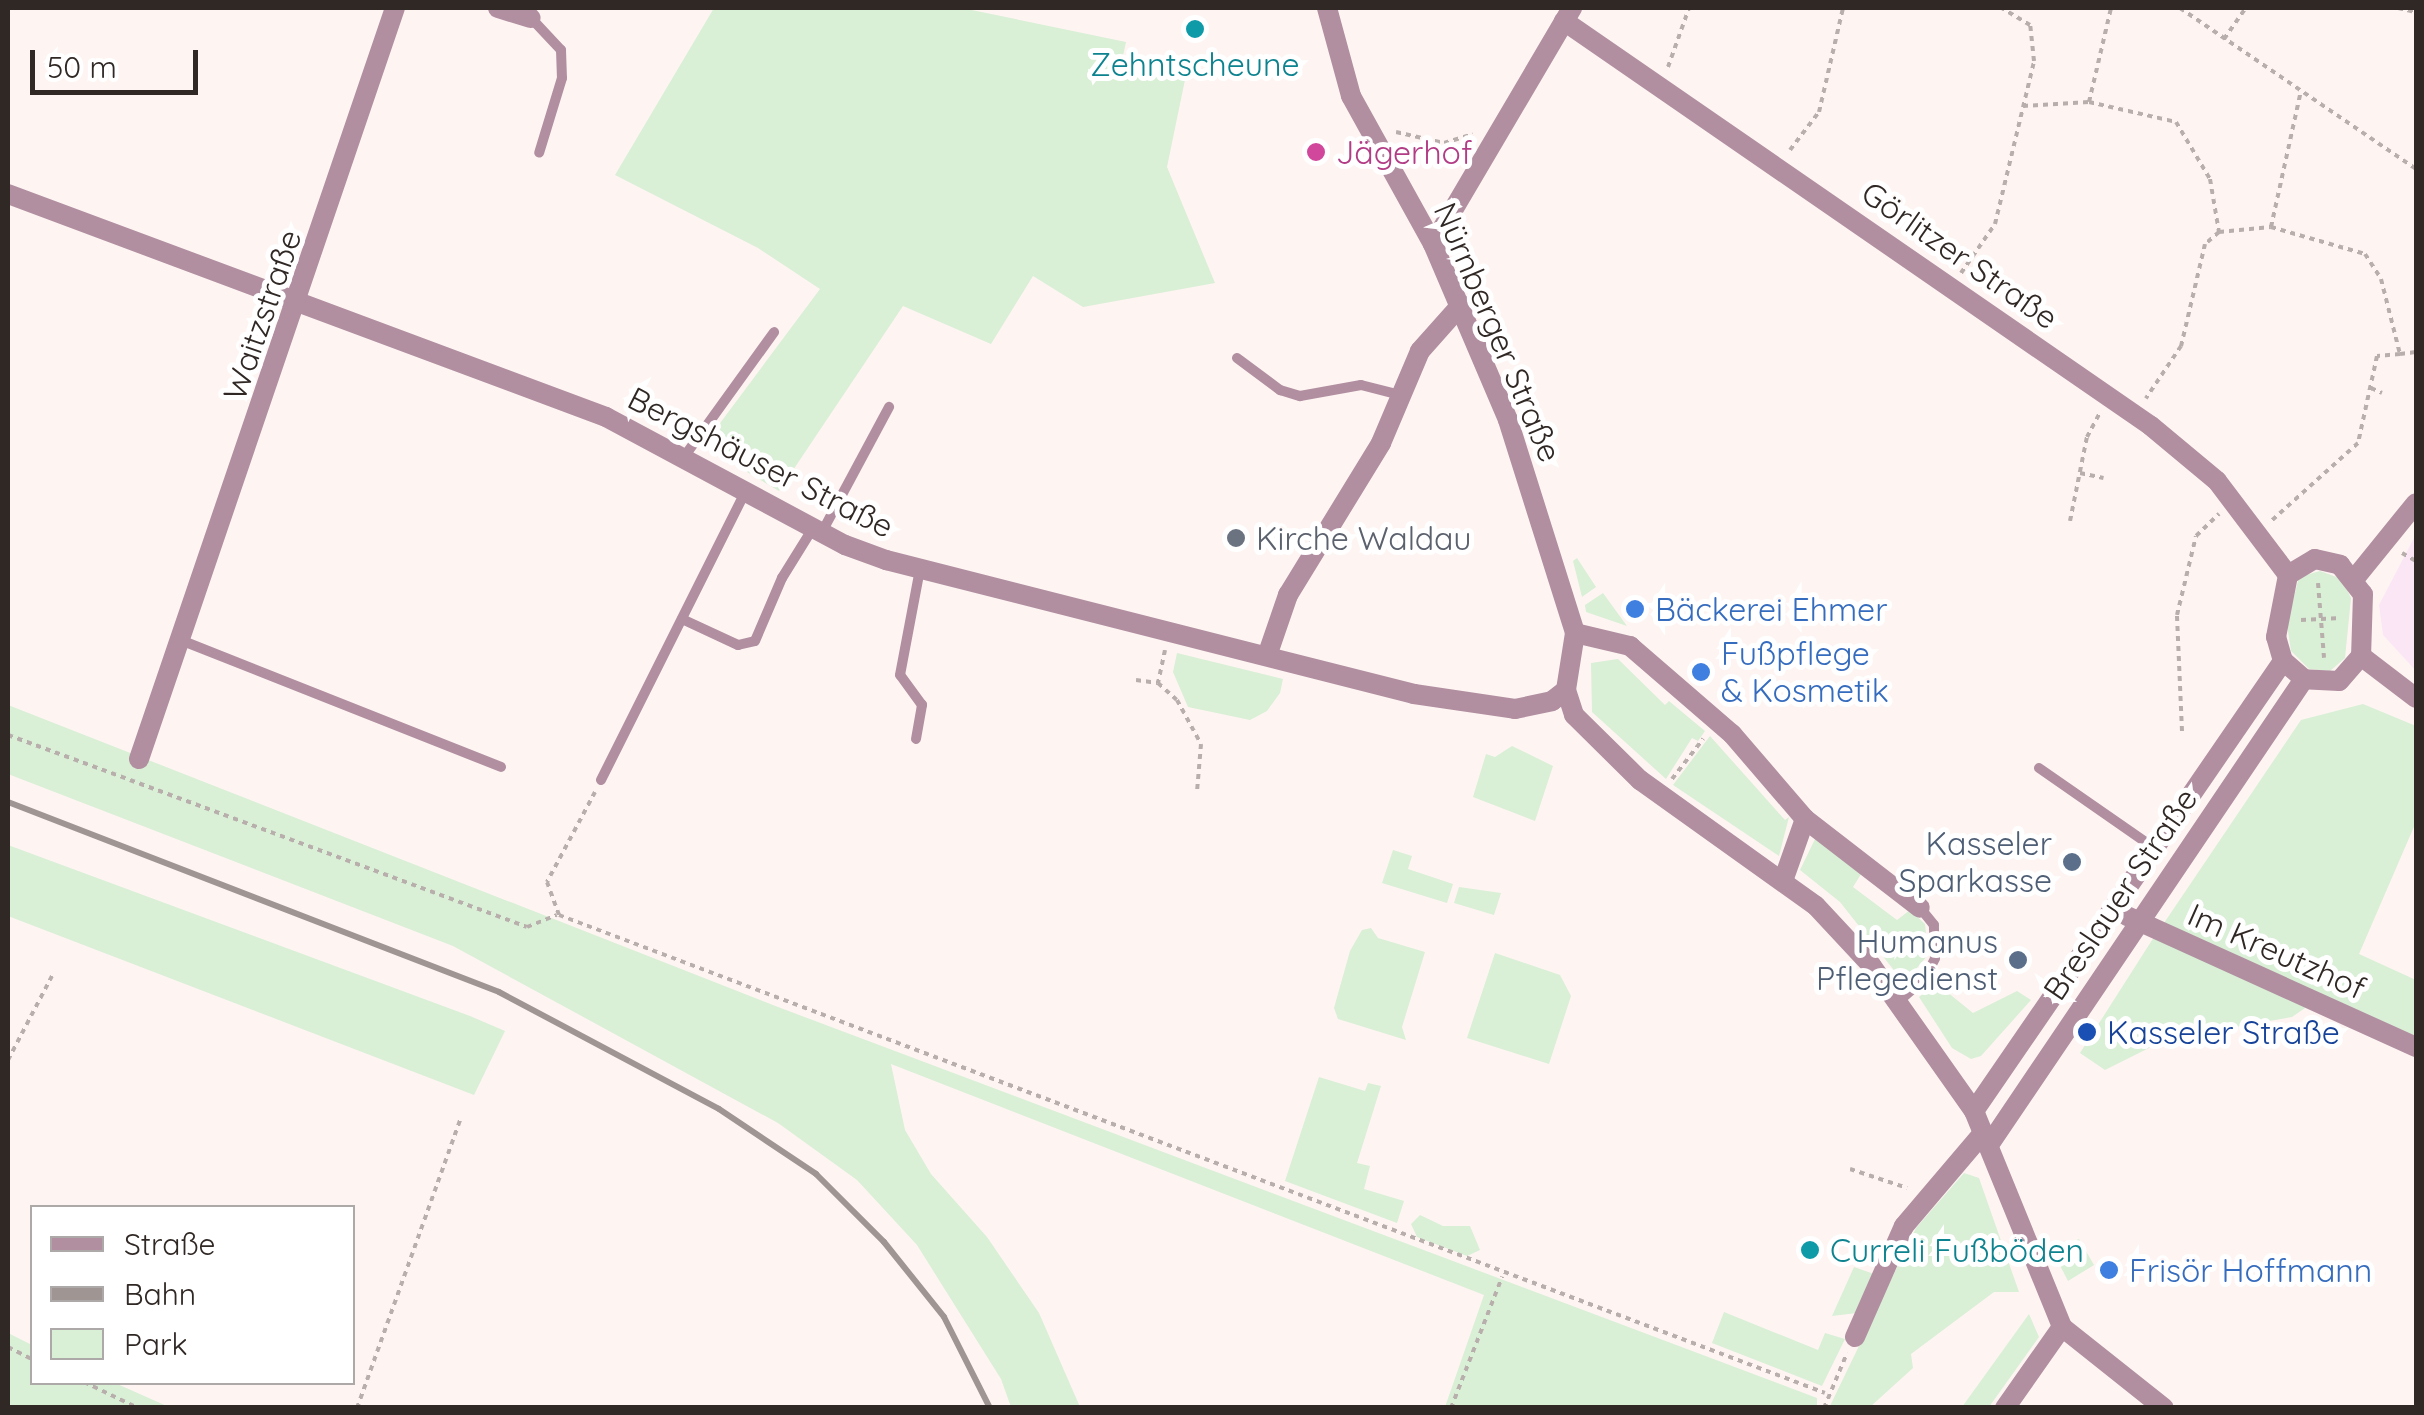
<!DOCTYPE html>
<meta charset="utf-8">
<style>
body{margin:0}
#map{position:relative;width:2424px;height:1415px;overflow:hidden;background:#fef5f2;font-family:Quicksand,sans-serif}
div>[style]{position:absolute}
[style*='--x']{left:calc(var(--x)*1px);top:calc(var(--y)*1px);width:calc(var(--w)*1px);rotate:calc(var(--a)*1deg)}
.commercial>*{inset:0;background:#fbe6f6}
.green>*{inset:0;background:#d9efd6}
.path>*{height:4px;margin-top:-2px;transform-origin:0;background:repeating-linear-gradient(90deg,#b8afac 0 5px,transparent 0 10px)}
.service>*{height:10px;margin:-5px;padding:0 5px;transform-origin:5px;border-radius:5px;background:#b18fa1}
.minor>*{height:20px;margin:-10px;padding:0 10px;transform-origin:10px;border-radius:10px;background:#b18fa1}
.rail>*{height:6px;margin:-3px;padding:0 3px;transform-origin:3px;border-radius:3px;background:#9f9693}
.dots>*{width:28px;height:28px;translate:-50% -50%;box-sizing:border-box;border:5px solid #fff;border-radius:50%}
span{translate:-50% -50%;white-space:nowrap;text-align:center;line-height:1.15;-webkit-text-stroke:10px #fff;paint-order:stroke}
.culture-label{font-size:32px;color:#0d838f}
.left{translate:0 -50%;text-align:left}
.hotel-label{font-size:32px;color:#b23c85}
.street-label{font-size:32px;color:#302825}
.worship-label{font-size:32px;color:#5b616d}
.shop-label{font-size:32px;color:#366cbe}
.service-label{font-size:32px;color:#4e5e75}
.right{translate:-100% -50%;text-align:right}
.transit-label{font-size:32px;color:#164399}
.frame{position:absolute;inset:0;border:10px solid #302825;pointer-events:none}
.legend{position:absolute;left:30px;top:1205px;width:325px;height:180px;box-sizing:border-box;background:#fff;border:2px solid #aca9a8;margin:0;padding:12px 18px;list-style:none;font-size:30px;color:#302825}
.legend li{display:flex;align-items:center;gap:20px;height:50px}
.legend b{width:50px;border:2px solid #aca9a8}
.scale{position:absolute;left:30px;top:50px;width:168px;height:45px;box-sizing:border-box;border:5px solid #302825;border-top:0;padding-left:12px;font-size:30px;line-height:35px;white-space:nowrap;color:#302825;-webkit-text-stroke:8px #fff;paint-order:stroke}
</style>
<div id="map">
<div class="commercial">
<i style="clip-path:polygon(2416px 534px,2416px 671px,2383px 635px,2379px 605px)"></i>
</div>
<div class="green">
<i style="clip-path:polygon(714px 8px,962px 8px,1126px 42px,1123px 56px,1187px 70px,1167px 167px,1215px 283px,1083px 307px,1033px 276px,991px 344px,903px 306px,779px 491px,703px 446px,820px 289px,758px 248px,615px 175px)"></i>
<i style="clip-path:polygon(1577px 558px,1596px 587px,1582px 597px,1573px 561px)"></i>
<i style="clip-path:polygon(2320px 571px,2342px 579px,2351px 598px,2345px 658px,2330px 671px,2309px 669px,2291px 651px,2287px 624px,2299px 577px)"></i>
<i style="clip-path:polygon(1603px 593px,1627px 626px,1586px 612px,1585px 605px)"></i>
<i style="clip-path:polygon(1177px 653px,1283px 679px,1280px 693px,1267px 711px,1250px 720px,1188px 707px,1173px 672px)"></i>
<i style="clip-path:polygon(1618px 659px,1665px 705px,1669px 701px,1705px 731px,1698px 741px,1692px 738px,1666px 779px,1592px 712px,1591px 663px)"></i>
<i style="clip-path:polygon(2363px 704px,2416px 726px,2416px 822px,2359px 954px,2416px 980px,2416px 1041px,2162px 926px,2301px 720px)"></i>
<i style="clip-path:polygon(8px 705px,778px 1007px,1817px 1398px,1817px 1407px,1445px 1407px,1484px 1295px,891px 1064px,905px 1130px,931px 1174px,987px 1237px,1039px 1313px,1080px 1407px,1011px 1407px,1001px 1379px,917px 1245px,857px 1180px,778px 1123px,453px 946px,8px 774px)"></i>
<i style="clip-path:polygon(1710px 736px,1785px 820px,1789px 817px,1779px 856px,1673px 785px)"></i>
<i style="clip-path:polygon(1512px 746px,1553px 766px,1535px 821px,1473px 797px,1486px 754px,1495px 757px)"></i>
<i style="clip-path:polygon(1816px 837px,1863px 871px,1853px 887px,1897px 920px,1910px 910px,1925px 924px,1928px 955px,1904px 983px,1840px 902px,1800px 870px)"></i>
<i style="clip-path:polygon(8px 845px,470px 1016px,505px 1031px,474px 1095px,8px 916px)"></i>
<i style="clip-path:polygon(1393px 850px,1412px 856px,1408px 869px,1453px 884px,1447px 903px,1382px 883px)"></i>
<i style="clip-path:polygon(1459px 887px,1501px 893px,1494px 915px,1454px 903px)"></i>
<i style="clip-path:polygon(1371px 928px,1378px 938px,1425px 952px,1402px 1027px,1406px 1040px,1338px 1019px,1334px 1008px,1350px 951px,1362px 930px)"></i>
<i style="clip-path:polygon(2154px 937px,2308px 1006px,2292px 1017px,2167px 1039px,2105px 1070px,2080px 1053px)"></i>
<i style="clip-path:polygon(1495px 953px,1560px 975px,1571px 996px,1549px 1064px,1467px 1038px)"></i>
<i style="clip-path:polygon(1936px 983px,1973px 1013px,2017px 991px,2031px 1000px,1981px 1056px,1971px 1059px,1952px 1048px,1919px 997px)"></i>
<i style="clip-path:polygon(1319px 1077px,1365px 1091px,1368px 1083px,1381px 1086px,1357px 1163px,1370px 1166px,1364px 1189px,1404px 1201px,1397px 1223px,1285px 1181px)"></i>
<i style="clip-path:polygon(1964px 1173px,1979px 1178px,2019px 1292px,1994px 1292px,1911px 1354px,1913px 1368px,1870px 1407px,1829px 1408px,1916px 1228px)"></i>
<i style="clip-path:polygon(1420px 1215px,1443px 1226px,1470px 1226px,1480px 1250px,1467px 1256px,1417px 1237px,1411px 1224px)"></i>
<i style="clip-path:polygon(2079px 1239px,2094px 1265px,2068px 1281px,2052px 1250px)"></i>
<i style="clip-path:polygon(1854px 1267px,1874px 1274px,1857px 1313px,1832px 1316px)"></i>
<i style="clip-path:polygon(1724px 1312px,1818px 1350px,1825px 1333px,1845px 1339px,1822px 1386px,1712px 1343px)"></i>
<i style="clip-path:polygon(2029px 1314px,2039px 1337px,1989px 1407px,1962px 1407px)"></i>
<i style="clip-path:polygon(8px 1333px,32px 1345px,32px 1382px,115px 1383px,169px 1407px,8px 1407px)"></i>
</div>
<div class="path">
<i style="--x:2180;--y:8;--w:286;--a:34.3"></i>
<i style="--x:2398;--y:8;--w:18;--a:13"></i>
<i style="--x:2224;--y:39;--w:38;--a:-55"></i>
<i style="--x:1668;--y:67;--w:63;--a:-70.4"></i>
<i style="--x:2089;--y:102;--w:89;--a:12.9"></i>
<i style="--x:2176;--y:122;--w:66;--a:59.2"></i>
<i style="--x:2210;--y:179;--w:54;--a:80.4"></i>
<i style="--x:2219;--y:232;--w:18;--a:139"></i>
<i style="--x:2205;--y:244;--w:105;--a:103.2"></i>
<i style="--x:2181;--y:346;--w:63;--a:123.9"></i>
<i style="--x:2023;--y:106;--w:66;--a:-3.5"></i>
<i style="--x:2089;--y:102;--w:97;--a:-76.8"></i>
<i style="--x:1396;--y:132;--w:49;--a:12.9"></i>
<i style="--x:1444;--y:143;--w:30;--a:-17"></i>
<i style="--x:1790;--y:150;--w:48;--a:-52.7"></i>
<i style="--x:1819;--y:112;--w:107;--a:-77"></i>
<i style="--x:2271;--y:227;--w:139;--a:-77.6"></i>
<i style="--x:2219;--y:232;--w:52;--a:-5.5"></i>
<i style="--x:2271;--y:227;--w:98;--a:16"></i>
<i style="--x:2365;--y:254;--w:30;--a:57"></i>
<i style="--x:2381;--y:279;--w:77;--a:75.8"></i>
<i style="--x:2400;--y:354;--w:23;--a:175"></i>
<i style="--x:2377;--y:356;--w:89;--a:102.3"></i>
<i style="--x:2358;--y:443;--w:117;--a:138.1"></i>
<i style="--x:1961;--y:273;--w:60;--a:-55.2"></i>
<i style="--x:1995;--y:224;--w:168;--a:-76.5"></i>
<i style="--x:2034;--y:61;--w:36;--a:-96"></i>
<i style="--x:2030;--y:25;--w:33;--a:-149"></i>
<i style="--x:2400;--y:354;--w:16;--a:-7"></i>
<i style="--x:2371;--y:388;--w:12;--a:24"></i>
<i style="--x:2080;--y:473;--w:24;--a:12"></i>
<i style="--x:2070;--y:521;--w:86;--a:-78.6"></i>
<i style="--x:2087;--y:437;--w:27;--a:-62"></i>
<i style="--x:2402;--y:553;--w:16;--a:30"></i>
<i style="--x:2318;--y:583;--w:75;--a:85.4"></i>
<i style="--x:2301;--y:620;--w:40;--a:-2.9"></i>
<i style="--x:1165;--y:650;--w:34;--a:102"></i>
<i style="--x:1158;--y:683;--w:25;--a:42"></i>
<i style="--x:1177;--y:700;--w:50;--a:61.4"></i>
<i style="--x:1201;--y:744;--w:48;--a:94.8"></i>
<i style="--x:1136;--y:680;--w:22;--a:8"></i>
<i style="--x:2182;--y:731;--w:116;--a:-92.5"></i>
<i style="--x:2177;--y:615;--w:81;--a:-76.5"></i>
<i style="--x:2196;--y:536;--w:32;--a:-44"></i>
<i style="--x:8;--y:735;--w:130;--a:20.2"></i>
<i style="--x:1672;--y:779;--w:51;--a:-52.2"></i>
<i style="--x:130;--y:780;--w:423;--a:20.3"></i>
<i style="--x:527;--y:927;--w:32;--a:-22"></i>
<i style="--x:595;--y:792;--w:102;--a:118.1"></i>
<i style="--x:547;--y:882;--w:35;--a:70"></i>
<i style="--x:559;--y:915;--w:1353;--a:20.68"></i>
<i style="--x:8;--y:1060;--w:95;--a:-62.4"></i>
<i style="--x:1850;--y:1169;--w:60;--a:18.4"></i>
<i style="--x:8;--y:1347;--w:27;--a:27"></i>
<i style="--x:84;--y:1382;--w:60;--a:25.7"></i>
<i style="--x:357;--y:1408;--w:306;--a:-70.3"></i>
<i style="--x:1451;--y:1408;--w:141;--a:-68.7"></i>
<i style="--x:1824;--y:1408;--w:60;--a:-67.3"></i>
</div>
<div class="service">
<i style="--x:531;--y:18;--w:44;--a:46.8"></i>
<i style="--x:561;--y:50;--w:28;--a:88"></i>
<i style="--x:562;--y:78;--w:78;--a:107"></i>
<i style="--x:1237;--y:358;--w:54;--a:36.7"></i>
<i style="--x:1280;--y:390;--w:21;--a:17"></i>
<i style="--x:1300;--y:396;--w:62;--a:-10.2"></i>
<i style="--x:1361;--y:385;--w:40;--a:14.4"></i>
<i style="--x:684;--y:457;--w:154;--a:-54.2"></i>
<i style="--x:822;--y:532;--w:142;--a:-61.8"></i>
<i style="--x:682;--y:619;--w:62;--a:24.9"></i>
<i style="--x:738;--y:645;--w:17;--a:-13"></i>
<i style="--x:755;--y:641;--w:69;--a:-66.8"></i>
<i style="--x:782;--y:578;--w:59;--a:-58.2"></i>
<i style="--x:183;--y:641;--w:342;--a:21.6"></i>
<i style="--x:916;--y:739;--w:35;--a:-80"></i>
<i style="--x:922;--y:705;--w:37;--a:-126"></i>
<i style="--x:900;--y:675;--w:108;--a:-79.3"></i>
<i style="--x:2039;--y:768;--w:140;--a:34.8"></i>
<i style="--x:601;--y:780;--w:321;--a:-63.4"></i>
<i style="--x:1899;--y:1001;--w:35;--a:-41"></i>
<i style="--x:1925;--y:978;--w:22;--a:-63"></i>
<i style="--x:1935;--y:958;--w:33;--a:-92"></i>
<i style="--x:1934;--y:925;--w:22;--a:-129"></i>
</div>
<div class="minor">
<i style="--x:498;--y:8;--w:34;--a:17"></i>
<i style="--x:1327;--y:8;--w:91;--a:74.7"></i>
<i style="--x:1351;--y:96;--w:169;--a:61"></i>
<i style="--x:1433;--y:244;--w:191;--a:66.9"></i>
<i style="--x:1508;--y:420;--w:223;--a:72.5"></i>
<i style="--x:1575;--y:633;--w:58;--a:99"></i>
<i style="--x:1566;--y:690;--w:26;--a:72"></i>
<i style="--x:1574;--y:715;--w:93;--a:44.6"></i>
<i style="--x:1640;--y:780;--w:216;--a:35.6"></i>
<i style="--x:1816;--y:906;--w:81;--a:47"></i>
<i style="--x:1871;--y:965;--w:179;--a:54.8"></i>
<i style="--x:1974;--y:1111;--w:233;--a:67.8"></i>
<i style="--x:2062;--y:1327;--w:130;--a:38.5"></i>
<i style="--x:1564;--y:21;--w:713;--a:34.6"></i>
<i style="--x:2151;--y:426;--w:86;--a:39.8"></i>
<i style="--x:2217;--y:481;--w:118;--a:52.9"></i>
<i style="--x:8;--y:194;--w:638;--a:20.45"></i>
<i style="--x:606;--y:417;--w:271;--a:28.2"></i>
<i style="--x:845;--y:545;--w:44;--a:20.1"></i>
<i style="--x:886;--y:560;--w:545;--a:14.24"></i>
<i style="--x:1414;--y:694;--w:102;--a:8.4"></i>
<i style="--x:1515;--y:709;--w:38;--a:-12"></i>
<i style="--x:1552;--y:701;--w:18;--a:-38"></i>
<i style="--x:1433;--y:244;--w:274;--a:-59.5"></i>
<i style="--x:2315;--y:559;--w:26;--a:13"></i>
<i style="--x:2340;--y:565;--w:37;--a:52"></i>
<i style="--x:2363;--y:594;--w:62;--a:91.8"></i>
<i style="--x:2361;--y:656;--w:33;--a:131"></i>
<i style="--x:2339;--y:681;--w:35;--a:-177"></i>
<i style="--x:2304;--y:679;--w:28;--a:-139"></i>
<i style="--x:2283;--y:661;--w:25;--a:-106"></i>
<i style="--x:2276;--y:637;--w:63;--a:-79"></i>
<i style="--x:2288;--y:575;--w:31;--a:-31"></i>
<i style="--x:2356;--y:577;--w:95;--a:-51"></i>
<i style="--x:1575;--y:633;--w:57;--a:13.3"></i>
<i style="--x:1630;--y:646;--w:135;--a:40.8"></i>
<i style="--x:1732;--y:734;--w:112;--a:49.3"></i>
<i style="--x:1805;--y:819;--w:145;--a:37.7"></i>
<i style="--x:1267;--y:656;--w:65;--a:-71"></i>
<i style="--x:1288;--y:595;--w:178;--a:-58.5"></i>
<i style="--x:1381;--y:443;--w:100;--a:-67"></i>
<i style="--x:1420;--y:351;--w:62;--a:-48.3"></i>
<i style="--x:2361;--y:656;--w:69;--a:37.4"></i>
<i style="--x:139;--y:759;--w:793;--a:-71.18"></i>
<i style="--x:1783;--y:881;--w:66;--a:-70.5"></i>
<i style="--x:2127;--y:916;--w:317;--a:24.4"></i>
<i style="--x:1974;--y:1111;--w:546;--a:-55.52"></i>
<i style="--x:1989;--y:1145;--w:562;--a:-55.94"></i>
<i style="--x:1855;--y:1337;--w:121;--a:-66.2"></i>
<i style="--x:1904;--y:1226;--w:123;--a:-49.6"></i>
<i style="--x:2005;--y:1408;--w:99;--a:-54.9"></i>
</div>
<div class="rail">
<i style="--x:8;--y:802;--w:526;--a:21.15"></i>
<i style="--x:499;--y:992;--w:249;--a:28"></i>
<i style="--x:719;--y:1109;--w:117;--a:33.8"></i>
<i style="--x:816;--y:1174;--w:96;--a:45"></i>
<i style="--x:884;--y:1242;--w:96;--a:51.3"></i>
<i style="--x:944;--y:1317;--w:102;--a:63.2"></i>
</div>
<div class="dots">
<i style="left:1195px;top:29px;background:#0f9aa8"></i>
<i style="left:1316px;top:152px;background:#d1479c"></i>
<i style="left:1236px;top:538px;background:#6b7280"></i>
<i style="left:1635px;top:609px;background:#3f7fe0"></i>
<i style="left:1701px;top:672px;background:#3f7fe0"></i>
<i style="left:2072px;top:862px;background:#5c6f8a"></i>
<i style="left:2018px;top:960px;background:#5c6f8a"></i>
<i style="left:2087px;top:1032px;background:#1a4fb4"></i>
<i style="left:1810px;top:1250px;background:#0f9aa8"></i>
<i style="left:2109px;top:1270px;background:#3f7fe0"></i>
</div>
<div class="culture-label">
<span style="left:1195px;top:64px">Zehntscheune</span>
<span class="left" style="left:1830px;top:1250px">Curreli Fußböden</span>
</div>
<div class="hotel-label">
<span class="left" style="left:1336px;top:152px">Jägerhof</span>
</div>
<div class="street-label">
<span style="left:1960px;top:255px;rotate:35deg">Görlitzer Straße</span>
<span style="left:262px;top:315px;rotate:-71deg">Waitzstraße</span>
<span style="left:1498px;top:332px;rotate:67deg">Nürnberger Straße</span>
<span style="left:761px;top:462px;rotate:27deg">Bergshäuser Straße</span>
<span style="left:2120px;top:894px;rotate:-56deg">Breslauer Straße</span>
<span style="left:2277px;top:951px;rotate:24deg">Im Kreutzhof</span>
</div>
<div class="worship-label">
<span class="left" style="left:1256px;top:538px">Kirche Waldau</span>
</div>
<div class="shop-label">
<span class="left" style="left:1655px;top:609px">Bäckerei Ehmer</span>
<span class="left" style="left:1721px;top:672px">Fußpflege<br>&amp; Kosmetik</span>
<span class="left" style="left:2129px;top:1270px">Frisör Hoffmann</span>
</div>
<div class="service-label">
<span class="right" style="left:2052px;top:862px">Kasseler<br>Sparkasse</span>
<span class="right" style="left:1998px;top:960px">Humanus<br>Pflegedienst</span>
</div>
<div class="transit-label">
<span class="left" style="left:2107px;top:1032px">Kasseler Straße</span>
</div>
<div class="frame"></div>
<ul class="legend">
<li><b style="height:12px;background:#b18fa1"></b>Straße</li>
<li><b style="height:12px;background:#9f9693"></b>Bahn</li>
<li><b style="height:28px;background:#d9efd6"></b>Park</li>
</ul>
<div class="scale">50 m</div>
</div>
